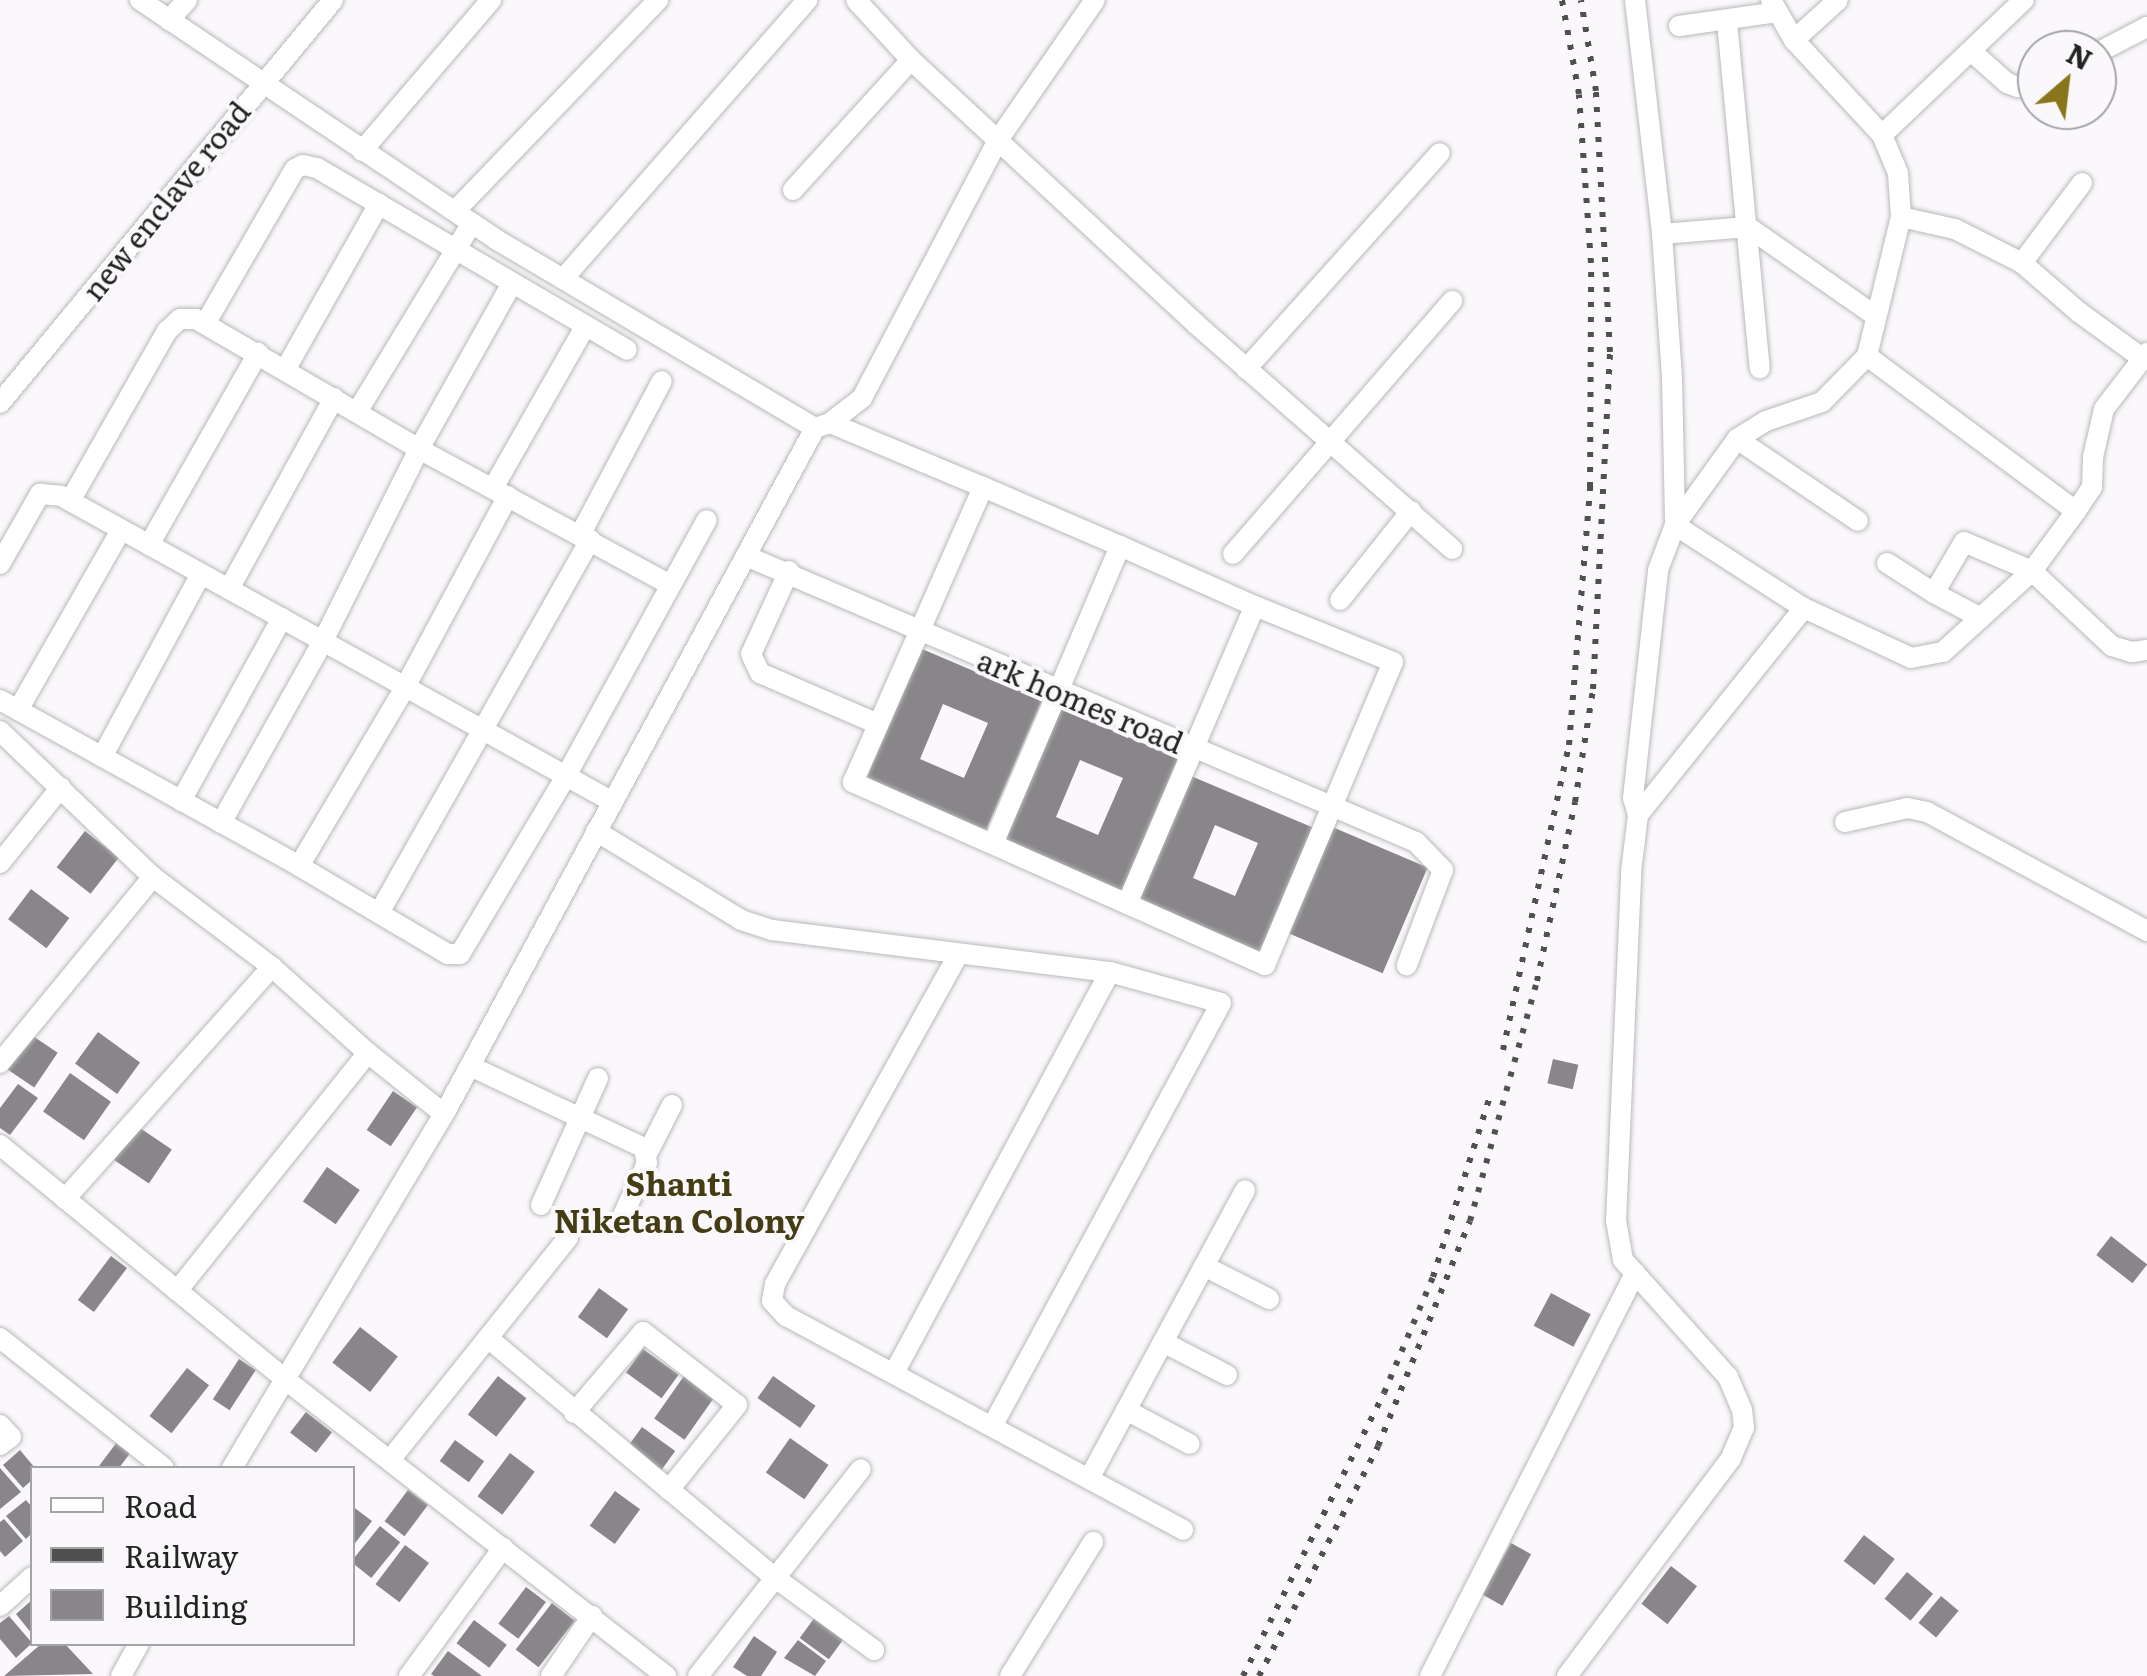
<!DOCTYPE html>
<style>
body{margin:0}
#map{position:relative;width:2147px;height:1676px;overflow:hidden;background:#faf8fb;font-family:Literata,serif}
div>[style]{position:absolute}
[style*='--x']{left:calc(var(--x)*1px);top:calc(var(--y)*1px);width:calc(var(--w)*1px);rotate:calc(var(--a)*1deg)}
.building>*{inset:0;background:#888689;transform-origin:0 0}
.roads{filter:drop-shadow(0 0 2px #bab8ba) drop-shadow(0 0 2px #bab8ba)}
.minor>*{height:20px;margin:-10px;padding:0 10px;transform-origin:10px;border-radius:10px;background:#fff}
.rail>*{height:6px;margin-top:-3px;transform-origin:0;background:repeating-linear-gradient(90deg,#515051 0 5px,transparent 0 15px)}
span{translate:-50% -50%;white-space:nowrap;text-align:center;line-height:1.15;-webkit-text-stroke:8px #faf8fb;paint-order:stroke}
.street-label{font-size:30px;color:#242324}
.neighbourhood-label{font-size:32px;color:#443c12;font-weight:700}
.legend{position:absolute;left:30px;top:1466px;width:325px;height:180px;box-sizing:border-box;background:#faf8fb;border:2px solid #a4a3a5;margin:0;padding:12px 18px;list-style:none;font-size:30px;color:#242324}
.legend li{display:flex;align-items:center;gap:20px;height:50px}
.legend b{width:50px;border:2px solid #a4a3a5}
.north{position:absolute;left:2017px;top:30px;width:100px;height:100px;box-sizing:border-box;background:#faf8fb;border:2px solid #a4a3a5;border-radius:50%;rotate:28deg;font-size:28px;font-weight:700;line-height:40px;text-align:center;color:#242324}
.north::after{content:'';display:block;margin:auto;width:35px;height:45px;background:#89761a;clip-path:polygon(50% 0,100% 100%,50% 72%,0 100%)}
</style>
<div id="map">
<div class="building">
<i style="clip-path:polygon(evenodd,922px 649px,1042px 700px,984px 835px,864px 784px,922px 649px,943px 704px,988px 723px,964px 778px,920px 759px,943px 704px)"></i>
<i style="clip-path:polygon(evenodd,1059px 708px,1178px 758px,1120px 895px,1001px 844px,1059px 708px,1080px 760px,1123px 778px,1098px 835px,1056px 817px,1080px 760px)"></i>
<i style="clip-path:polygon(evenodd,1191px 776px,1314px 828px,1260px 955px,1138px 902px,1191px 776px,1215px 825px,1258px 843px,1235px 896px,1193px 878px,1215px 825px)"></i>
<i style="left:1330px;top:826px;width:106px;height:115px;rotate:23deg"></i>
<i style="left:85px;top:831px;width:43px;height:46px;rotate:38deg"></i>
<i style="left:31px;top:889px;width:48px;height:38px;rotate:37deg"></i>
<i style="left:27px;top:1032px;width:37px;height:42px;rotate:34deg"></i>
<i style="left:98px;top:1032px;width:52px;height:39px;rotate:36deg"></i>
<i style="left:1553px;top:1059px;width:26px;height:25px;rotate:13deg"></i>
<i style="left:70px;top:1073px;width:50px;height:47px;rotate:35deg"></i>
<i style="clip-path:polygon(18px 1084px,38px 1098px,10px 1135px,0 1128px,0 1108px)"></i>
<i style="left:393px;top:1091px;width:29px;height:47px;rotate:34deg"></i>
<i style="left:137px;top:1126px;width:42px;height:41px;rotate:34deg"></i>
<i style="left:327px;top:1167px;width:40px;height:42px;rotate:35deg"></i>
<i style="left:2111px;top:1236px;width:46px;height:24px;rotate:38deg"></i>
<i style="left:111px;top:1256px;width:20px;height:55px;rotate:37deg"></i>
<i style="left:599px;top:1288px;width:36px;height:36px;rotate:36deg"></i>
<i style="left:1551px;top:1293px;width:45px;height:37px;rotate:28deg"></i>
<i style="left:360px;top:1327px;width:48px;height:45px;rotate:38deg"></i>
<i style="left:643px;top:1349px;width:44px;height:29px;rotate:36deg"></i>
<i style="left:239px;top:1359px;width:20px;height:48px;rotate:33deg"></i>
<i style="left:187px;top:1368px;width:28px;height:61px;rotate:38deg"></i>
<i style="left:498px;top:1376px;width:36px;height:49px;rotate:38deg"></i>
<i style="left:684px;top:1376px;width:37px;height:52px;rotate:35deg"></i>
<i style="left:773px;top:1376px;width:52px;height:27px;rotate:35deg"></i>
<i style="left:306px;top:1412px;width:33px;height:26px;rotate:38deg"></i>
<i style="left:642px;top:1427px;width:41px;height:27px;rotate:36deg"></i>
<i style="left:790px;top:1438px;width:47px;height:42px;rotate:35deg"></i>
<i style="left:455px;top:1440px;width:36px;height:26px;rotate:36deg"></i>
<i style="clip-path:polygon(117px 1442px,131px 1452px,119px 1468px,102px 1468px,99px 1466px)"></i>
<i style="clip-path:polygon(20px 1450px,35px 1468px,32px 1480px,23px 1488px,3px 1465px)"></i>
<i style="left:510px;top:1453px;width:31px;height:54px;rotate:37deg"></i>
<i style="clip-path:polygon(0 1468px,21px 1492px,0 1509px)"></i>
<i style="left:408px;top:1490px;width:25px;height:39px;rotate:37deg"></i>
<i style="left:615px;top:1491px;width:31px;height:43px;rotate:36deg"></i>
<i style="clip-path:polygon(26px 1500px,32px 1507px,32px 1533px,26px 1539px,6px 1516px)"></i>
<i style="clip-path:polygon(352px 1506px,372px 1521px,352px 1547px)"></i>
<i style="clip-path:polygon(4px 1519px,23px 1541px,5px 1557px,0 1551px,0 1522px)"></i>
<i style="left:380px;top:1526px;width:26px;height:46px;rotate:39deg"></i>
<i style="left:1864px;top:1535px;width:39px;height:33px;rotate:38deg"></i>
<i style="left:1511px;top:1543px;width:23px;height:59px;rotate:29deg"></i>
<i style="left:405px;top:1545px;width:30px;height:49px;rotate:37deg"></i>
<i style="left:1671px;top:1566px;width:33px;height:48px;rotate:38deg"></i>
<i style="left:1907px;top:1572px;width:34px;height:35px;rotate:40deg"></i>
<i style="left:526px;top:1587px;width:25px;height:46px;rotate:37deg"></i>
<i style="left:1941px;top:1596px;width:23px;height:35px;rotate:40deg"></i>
<i style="clip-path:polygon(32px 1600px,32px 1634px,16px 1614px)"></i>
<i style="left:552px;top:1603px;width:29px;height:59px;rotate:38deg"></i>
<i style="clip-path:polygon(9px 1616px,32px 1643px,16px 1658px,0 1639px,0 1623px)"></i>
<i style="left:815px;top:1617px;width:36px;height:26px;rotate:36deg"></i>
<i style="left:474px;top:1620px;width:41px;height:29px;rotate:37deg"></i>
<i style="clip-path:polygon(754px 1636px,777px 1652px,761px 1676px,747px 1676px,733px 1667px)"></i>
<i style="clip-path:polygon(798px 1640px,826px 1661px,815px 1676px,784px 1658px)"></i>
<i style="clip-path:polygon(41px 1644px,65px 1644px,93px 1674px,4px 1676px)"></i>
<i style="clip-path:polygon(448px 1651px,482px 1676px,434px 1676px,431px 1674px)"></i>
</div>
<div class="roads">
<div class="minor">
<i style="--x:140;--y:0;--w:430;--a:33.9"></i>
<i style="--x:497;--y:240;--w:369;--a:30.6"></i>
<i style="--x:856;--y:0;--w:81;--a:47.5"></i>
<i style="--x:911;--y:60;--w:388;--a:42.8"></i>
<i style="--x:1196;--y:324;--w:341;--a:41.3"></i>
<i style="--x:1635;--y:0;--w:236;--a:83.4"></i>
<i style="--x:1662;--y:234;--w:143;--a:86"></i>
<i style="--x:1672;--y:377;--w:148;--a:88.8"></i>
<i style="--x:1675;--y:525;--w:153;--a:32.8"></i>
<i style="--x:1804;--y:608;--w:118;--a:25"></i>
<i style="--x:1911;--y:658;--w:33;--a:-11"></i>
<i style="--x:1943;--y:652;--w:120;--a:-42.3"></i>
<i style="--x:2032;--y:571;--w:74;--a:-53.7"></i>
<i style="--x:2076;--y:511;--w:29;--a:-56"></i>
<i style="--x:2092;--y:487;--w:30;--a:-88"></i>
<i style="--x:2093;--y:457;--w:49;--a:-77.1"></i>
<i style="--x:2104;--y:409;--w:71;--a:-52.5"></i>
<i style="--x:169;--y:20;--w:27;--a:-48"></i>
<i style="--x:1727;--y:22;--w:348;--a:84.6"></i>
<i style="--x:1679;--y:26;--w:99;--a:-8.1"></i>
<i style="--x:1794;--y:40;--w:59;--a:-42.3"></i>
<i style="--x:1971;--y:51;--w:48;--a:41.6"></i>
<i style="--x:2007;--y:83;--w:12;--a:20"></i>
<i style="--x:2018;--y:87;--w:21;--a:-25"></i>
<i style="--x:2097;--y:53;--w:56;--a:-27.5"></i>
<i style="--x:1882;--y:135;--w:196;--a:-43.6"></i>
<i style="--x:362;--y:151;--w:199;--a:-49.5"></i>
<i style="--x:793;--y:190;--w:176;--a:-47.8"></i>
<i style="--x:455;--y:211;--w:293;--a:-46.1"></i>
<i style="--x:1901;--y:217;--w:55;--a:12.5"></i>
<i style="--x:1955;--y:229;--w:75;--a:26.9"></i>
<i style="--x:2022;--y:263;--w:77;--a:40.8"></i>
<i style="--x:2080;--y:313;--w:77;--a:36"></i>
<i style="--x:1662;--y:234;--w:86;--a:-4.7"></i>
<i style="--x:1748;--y:227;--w:154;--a:34.9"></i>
<i style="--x:2022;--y:263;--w:100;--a:-53.1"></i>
<i style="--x:563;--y:279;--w:371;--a:-48.8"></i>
<i style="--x:205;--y:324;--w:179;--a:-59.9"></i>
<i style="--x:295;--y:169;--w:9;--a:-27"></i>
<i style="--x:303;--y:165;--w:14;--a:12"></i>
<i style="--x:317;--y:168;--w:359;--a:30.4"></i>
<i style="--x:1867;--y:356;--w:260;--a:36.6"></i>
<i style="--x:1246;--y:369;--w:290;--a:-48.1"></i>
<i style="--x:285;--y:370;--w:191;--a:-60.5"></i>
<i style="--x:0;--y:403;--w:523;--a:-50.43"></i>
<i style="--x:357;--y:412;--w:221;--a:-58.7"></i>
<i style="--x:830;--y:423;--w:166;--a:22.7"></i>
<i style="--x:983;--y:487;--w:149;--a:23.3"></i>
<i style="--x:1120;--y:546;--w:148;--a:24"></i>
<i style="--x:1255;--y:606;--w:149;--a:22.1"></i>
<i style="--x:1393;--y:662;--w:329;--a:112.9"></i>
<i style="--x:1265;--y:965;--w:451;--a:-156.1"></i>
<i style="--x:853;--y:782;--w:322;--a:-66.2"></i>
<i style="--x:1737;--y:439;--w:146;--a:34.1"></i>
<i style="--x:493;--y:488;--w:185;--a:-60.3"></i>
<i style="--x:70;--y:501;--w:196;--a:-60.3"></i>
<i style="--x:167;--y:331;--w:18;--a:-43"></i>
<i style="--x:180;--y:319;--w:16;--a:0"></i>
<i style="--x:196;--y:319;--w:258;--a:30.2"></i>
<i style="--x:419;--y:449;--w:286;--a:28.4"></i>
<i style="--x:580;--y:535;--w:174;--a:-62"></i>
<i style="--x:149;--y:545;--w:221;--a:-60.4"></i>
<i style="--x:1233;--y:554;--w:335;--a:-49.1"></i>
<i style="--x:746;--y:556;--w:728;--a:23.12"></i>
<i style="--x:1416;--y:842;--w:39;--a:46"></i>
<i style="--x:1443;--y:870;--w:102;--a:110.8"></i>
<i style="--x:1887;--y:563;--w:56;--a:32.6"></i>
<i style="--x:1934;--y:593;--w:59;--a:-59.5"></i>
<i style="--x:1964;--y:542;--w:74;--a:23.1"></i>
<i style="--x:2032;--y:571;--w:110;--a:43.2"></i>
<i style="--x:2112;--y:646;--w:21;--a:17"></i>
<i style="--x:2132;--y:652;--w:15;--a:-8"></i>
<i style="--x:0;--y:564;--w:81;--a:-60.3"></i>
<i style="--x:40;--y:494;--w:21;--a:5"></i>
<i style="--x:61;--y:496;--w:631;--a:29"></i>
<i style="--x:789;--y:571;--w:91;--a:114.6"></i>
<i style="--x:751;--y:654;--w:21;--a:65"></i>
<i style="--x:760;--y:673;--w:129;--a:23.4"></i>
<i style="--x:229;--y:589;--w:218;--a:-61.2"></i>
<i style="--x:1934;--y:593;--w:53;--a:28"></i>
<i style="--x:1340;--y:600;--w:114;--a:-51.4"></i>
<i style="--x:0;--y:700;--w:342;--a:29"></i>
<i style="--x:299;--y:866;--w:173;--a:30.6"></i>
<i style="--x:448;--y:954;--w:12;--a:0"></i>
<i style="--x:460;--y:954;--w:207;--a:-59.2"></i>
<i style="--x:566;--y:776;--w:292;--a:-61.2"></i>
<i style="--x:18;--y:710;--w:207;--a:-60.2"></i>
<i style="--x:0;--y:731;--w:211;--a:43.7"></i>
<i style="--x:153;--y:877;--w:149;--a:37.1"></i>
<i style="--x:272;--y:967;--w:129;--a:41.9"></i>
<i style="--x:368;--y:1053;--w:97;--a:38.8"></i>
<i style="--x:102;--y:757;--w:208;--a:-61.6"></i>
<i style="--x:181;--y:801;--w:209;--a:-61.1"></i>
<i style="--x:1638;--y:815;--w:265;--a:-51.3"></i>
<i style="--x:1845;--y:822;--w:64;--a:-12.7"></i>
<i style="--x:1907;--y:808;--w:20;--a:11"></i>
<i style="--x:1927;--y:812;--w:250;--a:28.4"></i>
<i style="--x:221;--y:823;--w:209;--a:-60.7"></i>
<i style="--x:323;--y:641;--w:215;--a:-63.4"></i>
<i style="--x:419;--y:449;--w:190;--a:-60.7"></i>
<i style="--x:596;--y:831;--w:170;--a:31.5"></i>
<i style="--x:741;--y:920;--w:33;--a:18"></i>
<i style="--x:772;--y:930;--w:341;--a:7.1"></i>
<i style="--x:1110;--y:972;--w:115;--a:15.6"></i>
<i style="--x:1221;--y:1003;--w:480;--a:118.4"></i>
<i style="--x:993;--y:844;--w:324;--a:-66.9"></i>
<i style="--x:0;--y:863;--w:97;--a:-51.2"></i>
<i style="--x:299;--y:866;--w:206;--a:-59.3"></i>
<i style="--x:404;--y:689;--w:219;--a:-61.7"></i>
<i style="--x:1127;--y:904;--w:324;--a:-66.8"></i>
<i style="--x:379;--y:913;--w:429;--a:-60.5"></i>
<i style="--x:958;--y:955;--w:376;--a:119.1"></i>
<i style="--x:775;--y:1284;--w:17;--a:100"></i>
<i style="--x:772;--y:1301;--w:21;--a:47"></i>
<i style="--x:786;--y:1316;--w:451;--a:28.3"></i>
<i style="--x:0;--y:1063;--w:241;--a:-50.6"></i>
<i style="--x:470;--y:1066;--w:192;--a:25.2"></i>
<i style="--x:644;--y:1148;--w:15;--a:79"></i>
<i style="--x:647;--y:1163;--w:67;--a:114.7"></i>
<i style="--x:0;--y:1145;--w:370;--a:39.4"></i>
<i style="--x:286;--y:1380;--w:482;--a:37.9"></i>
<i style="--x:647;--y:1154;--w:55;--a:-63"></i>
<i style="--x:65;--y:1199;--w:311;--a:-48.3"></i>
<i style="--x:541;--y:1205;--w:139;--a:-65.8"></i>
<i style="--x:1204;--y:1266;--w:73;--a:26.9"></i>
<i style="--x:177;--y:1291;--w:305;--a:-51.3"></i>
<i style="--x:0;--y:1338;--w:209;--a:38.4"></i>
<i style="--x:488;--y:1338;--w:373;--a:39.9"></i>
<i style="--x:774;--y:1577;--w:124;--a:36.1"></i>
<i style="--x:1163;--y:1342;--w:72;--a:27.3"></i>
<i style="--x:894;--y:1373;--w:455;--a:-61.7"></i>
<i style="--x:1126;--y:1410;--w:72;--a:28"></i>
<i style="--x:574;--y:1413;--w:106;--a:-49.6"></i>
<i style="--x:643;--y:1332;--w:119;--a:37.8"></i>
<i style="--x:737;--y:1405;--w:109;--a:128.7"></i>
<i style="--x:0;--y:1425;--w:16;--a:47"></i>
<i style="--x:11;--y:1437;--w:14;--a:144"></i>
<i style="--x:390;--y:1460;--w:285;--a:-51.3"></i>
<i style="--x:232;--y:1468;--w:413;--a:-59.1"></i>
<i style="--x:444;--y:1114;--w:780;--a:-61.59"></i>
<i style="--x:815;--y:428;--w:16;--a:-18"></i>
<i style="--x:830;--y:423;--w:41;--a:-38"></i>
<i style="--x:862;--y:398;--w:292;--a:-62.2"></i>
<i style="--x:998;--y:140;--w:170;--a:-55.3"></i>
<i style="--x:1090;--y:1477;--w:326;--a:-61.6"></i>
<i style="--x:0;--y:1606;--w:43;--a:-42.2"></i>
<i style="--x:121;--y:1676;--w:37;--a:-61"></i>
<i style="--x:409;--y:1676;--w:159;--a:-53.7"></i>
<i style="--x:551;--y:1676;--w:73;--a:-55.7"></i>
<i style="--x:698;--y:1676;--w:263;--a:-51.8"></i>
<i style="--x:1010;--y:1676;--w:158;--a:-58.2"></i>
<i style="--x:1430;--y:1676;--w:452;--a:-63"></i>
<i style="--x:1567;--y:1676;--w:273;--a:-53"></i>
<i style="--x:1731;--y:1458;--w:33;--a:-67"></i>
<i style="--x:1744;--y:1428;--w:18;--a:-96"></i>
<i style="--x:1742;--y:1410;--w:36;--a:-113"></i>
<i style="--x:1728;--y:1377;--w:157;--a:-131.9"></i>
<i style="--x:1623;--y:1260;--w:39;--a:-100"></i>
<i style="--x:1616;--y:1222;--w:350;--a:-87.5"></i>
<i style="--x:1631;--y:872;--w:57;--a:-83"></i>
<i style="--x:1638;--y:815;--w:18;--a:-106"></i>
<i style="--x:1633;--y:798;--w:229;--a:-83.7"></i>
<i style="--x:1658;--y:570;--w:48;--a:-69.3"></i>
<i style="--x:1675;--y:525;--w:106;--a:-54.2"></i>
<i style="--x:1737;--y:439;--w:34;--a:-32"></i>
<i style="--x:1766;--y:421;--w:59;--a:-18.7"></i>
<i style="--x:1822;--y:402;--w:64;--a:-45.6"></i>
<i style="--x:1867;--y:356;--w:143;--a:-76.3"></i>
<i style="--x:1901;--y:217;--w:44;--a:-93.9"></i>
<i style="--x:1898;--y:173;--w:41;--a:-112.8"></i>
<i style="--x:1882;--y:135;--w:129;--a:-132.8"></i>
<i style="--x:1794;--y:40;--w:46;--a:-119.9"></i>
</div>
</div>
<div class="rail">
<i style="--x:1503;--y:1050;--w:312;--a:-77.8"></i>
<i style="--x:1569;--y:745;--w:259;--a:-85.3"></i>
<i style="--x:1590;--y:487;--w:224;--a:-89.7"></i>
<i style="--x:1591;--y:263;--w:169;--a:-94.1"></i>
<i style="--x:1579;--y:94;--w:96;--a:-100.3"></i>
<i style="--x:1243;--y:1676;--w:316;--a:-63.5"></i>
<i style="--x:1384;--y:1393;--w:126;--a:-67.1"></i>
<i style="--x:1433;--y:1277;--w:193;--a:-72.5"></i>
<i style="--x:1259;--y:1676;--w:259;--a:-62.6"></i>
<i style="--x:1378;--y:1446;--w:243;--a:-67.8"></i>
<i style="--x:1470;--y:1221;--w:249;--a:-74.4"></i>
<i style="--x:1537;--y:981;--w:183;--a:-78"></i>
<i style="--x:1575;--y:802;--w:114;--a:-80.9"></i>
<i style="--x:1593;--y:689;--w:337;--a:-87.1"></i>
<i style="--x:1610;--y:352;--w:261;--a:-93.1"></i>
<i style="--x:1596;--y:91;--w:92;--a:-99.4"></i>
</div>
<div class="street-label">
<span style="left:165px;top:200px;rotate:-51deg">new enclave road</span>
<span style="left:1081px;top:700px;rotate:23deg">ark homes road</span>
</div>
<div class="neighbourhood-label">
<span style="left:679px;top:1201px">Shanti<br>Niketan Colony</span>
</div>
<ul class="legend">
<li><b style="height:12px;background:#fff"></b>Road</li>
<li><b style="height:12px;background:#515051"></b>Railway</li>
<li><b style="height:28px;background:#888689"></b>Building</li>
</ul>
<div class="north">N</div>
</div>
